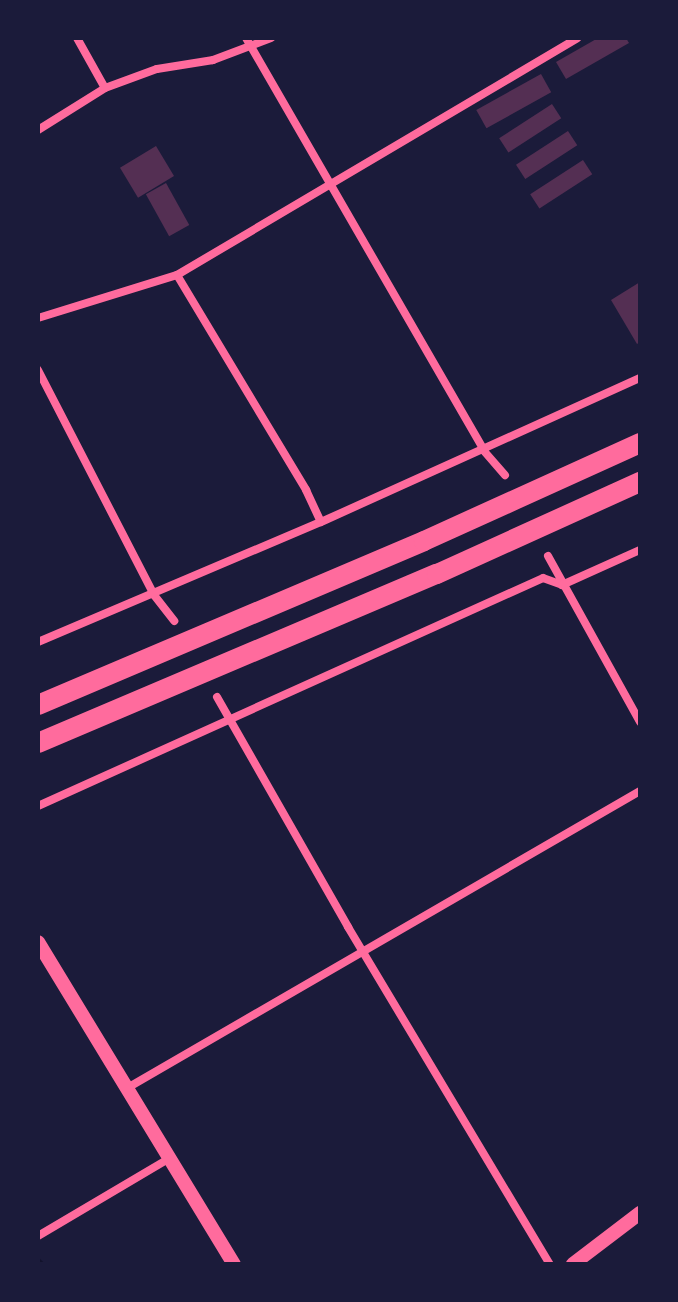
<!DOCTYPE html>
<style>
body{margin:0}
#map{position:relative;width:678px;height:1302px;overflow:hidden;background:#1b1b3a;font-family:"PT Sans Narrow",sans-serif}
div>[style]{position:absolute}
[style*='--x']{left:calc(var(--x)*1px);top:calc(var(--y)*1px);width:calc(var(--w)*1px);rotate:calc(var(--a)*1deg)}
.stream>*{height:6px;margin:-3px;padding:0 3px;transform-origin:3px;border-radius:3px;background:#12122b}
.building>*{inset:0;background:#542f53;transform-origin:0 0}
.minor>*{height:8px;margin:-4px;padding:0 4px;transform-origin:4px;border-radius:4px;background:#ff6b9d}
.tertiary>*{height:14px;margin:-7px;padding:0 7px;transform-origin:7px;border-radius:7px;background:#ff6b9d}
.secondary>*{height:14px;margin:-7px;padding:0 7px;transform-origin:7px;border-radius:7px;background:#ff6b9d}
.motorway>*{height:20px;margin:-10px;padding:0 10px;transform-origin:10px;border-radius:10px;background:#ff6b9d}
span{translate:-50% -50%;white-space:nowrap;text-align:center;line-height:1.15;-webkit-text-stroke:8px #1b1b3a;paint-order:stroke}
.frame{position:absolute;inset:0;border:40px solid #1b1b3a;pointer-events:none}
</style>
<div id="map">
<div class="stream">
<i style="--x:38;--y:1261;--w:4;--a:45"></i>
</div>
<div class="building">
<i style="clip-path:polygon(598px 38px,626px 38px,629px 43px,566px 79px,556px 62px)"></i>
<i style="left:541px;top:74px;width:21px;height:74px;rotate:61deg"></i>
<i style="left:552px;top:104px;width:17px;height:63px;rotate:57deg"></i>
<i style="left:568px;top:131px;width:17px;height:62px;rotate:57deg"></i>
<i style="left:156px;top:146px;width:35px;height:42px;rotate:59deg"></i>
<i style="left:583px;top:160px;width:17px;height:63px;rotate:57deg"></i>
<i style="left:166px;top:183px;width:48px;height:23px;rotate:61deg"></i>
<i style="clip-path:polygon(640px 282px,640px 342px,637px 344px,611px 300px)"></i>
</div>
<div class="minor">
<i style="--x:77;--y:38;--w:57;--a:60.8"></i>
<i style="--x:246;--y:38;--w:477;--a:60"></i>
<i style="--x:484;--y:451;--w:32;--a:49"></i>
<i style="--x:38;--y:130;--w:79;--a:-32.1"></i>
<i style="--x:105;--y:88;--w:55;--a:-20.1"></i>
<i style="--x:157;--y:69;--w:57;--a:-9.1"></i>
<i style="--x:213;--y:60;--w:62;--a:-20.8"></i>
<i style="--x:177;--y:275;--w:251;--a:59"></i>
<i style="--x:306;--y:490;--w:35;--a:65"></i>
<i style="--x:38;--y:318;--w:145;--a:-17.2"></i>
<i style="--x:177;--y:275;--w:465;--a:-30.6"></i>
<i style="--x:38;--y:370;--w:253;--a:62.7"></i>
<i style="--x:154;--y:595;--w:33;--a:52"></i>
<i style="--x:548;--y:556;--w:190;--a:61"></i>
<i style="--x:38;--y:642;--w:307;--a:-23"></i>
<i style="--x:321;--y:522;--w:350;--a:-24.3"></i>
<i style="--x:217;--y:697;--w:265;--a:60.3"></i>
<i style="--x:348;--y:927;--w:393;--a:59.1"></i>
<i style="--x:38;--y:806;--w:554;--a:-24.3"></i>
<i style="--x:543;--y:578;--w:20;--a:20"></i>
<i style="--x:562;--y:585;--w:85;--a:-24.2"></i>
<i style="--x:129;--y:1087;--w:591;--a:-30.08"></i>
<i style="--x:38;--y:1236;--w:153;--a:-30.6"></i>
</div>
<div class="tertiary">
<i style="--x:573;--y:1264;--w:84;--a:-37.3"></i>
</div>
<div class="secondary">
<i style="--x:38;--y:942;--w:377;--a:58.7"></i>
</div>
<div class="motorway">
<i style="--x:38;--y:705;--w:419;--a:-23"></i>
<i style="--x:424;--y:541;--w:237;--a:-24.4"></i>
<i style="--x:38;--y:743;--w:433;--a:-23"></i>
<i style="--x:437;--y:574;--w:223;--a:-24.4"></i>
</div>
<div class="frame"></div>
</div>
